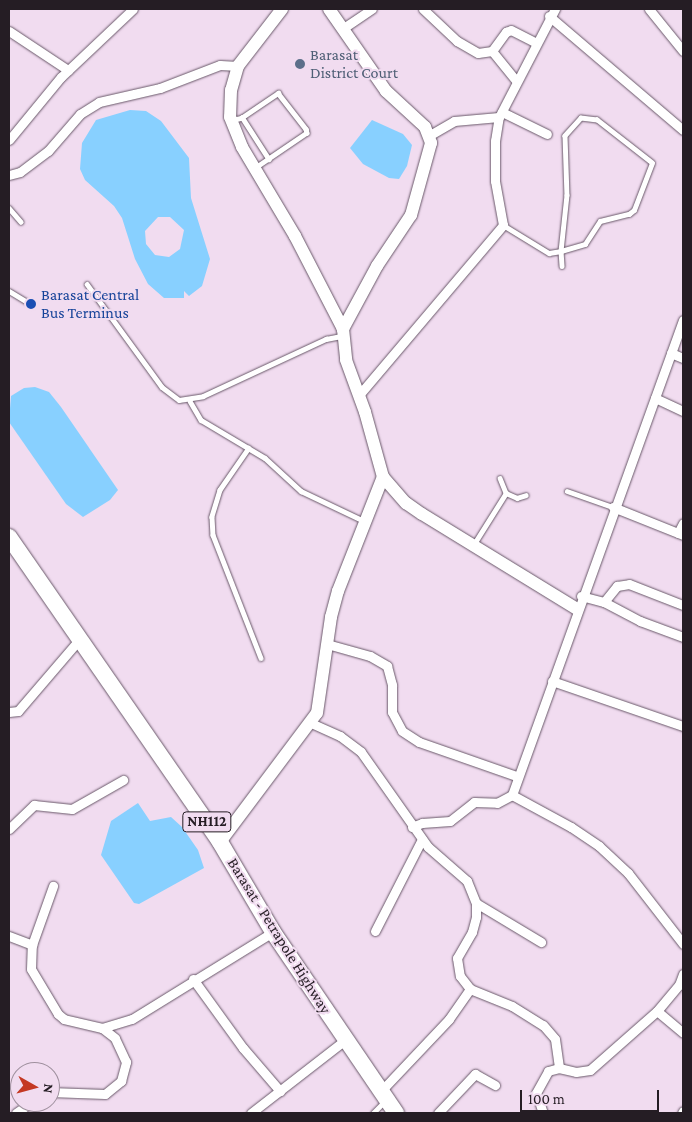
<!DOCTYPE html>
<style>
body{margin:0}
#map{position:relative;width:692px;height:1122px;overflow:hidden;background:#f1dcf0;font-family:"Crimson Pro",serif}
div>[style]{position:absolute}
[style*='--x']{left:calc(var(--x)*1px);top:calc(var(--y)*1px);width:calc(var(--w)*1px);rotate:calc(var(--a)*1deg)}
.water>*{inset:0;background:#88d0ff}
.roads{filter:drop-shadow(0 0 1px #695869) drop-shadow(0 0 1px #695869)}
.lane>*{height:4.5px;margin:-2.25px;padding:0 2.25px;transform-origin:2.25px;border-radius:2.25px;background:#fff}
.street>*{height:9px;margin:-4.5px;padding:0 4.5px;transform-origin:4.5px;border-radius:4.5px;background:#fff}
.secondary>*{height:12px;margin:-6px;padding:0 6px;transform-origin:6px;border-radius:6px;background:#fff}
.highway>*{height:16px;margin:-8px;padding:0 8px;transform-origin:8px;border-radius:8px;background:#fff}
.dots>*{width:14px;height:14px;translate:-50% -50%;box-sizing:border-box;border:2px solid #f1dcf0;border-radius:50%}
span{translate:-50% -50%;white-space:nowrap;text-align:center;line-height:1.15;-webkit-text-stroke:4px #f1dcf0;paint-order:stroke}
.shield-label span{padding:1px 4px;background:#f1dcf0;border:1px solid;border-radius:4px;-webkit-text-stroke-width:0}
.shield-label{font-size:15px;color:#251d24;font-weight:700}
.service-label{font-size:16px;color:#4e5e75}
.left{translate:0 -50%;text-align:left}
.transit-label{font-size:16px;color:#164399}
.street-label{font-size:16px;color:#251d24}
.frame{position:absolute;inset:0;border:10px solid #251d24;pointer-events:none}
.north{position:absolute;left:10px;top:1062px;width:50px;height:50px;box-sizing:border-box;background:#f1dcf0;border:1px solid #9f909e;border-radius:50%;rotate:97deg;font-size:14px;font-weight:700;line-height:20px;text-align:center;color:#251d24}
.north::after{content:'';display:block;margin:auto;width:18px;height:22px;background:#c43823;clip-path:polygon(50% 0,100% 100%,50% 72%,0 100%)}
.scale{position:absolute;left:520px;top:1090px;width:139px;height:22px;box-sizing:border-box;border:2px solid #251d24;border-top:0;padding-left:6px;font-size:15px;line-height:18px;white-space:nowrap;color:#251d24;-webkit-text-stroke:4px #f1dcf0;paint-order:stroke}
</style>
<div id="map">
<div class="water">
<i style="clip-path:polygon(evenodd,130px 110px,146px 111px,161px 121px,189px 158px,191px 198px,210px 259px,202px 286px,189px 296px,184px 291px,184px 298px,164px 298px,148px 284px,135px 259px,122px 218px,114px 206px,85px 180px,80px 169px,82px 143px,96px 120px,130px 110px,158px 217px,170px 217px,184px 230px,180px 249px,169px 257px,155px 255px,146px 244px,145px 231px,158px 217px)"></i>
<i style="clip-path:polygon(372px 120px,403px 134px,412px 145px,407px 166px,399px 179px,389px 178px,363px 164px,350px 148px)"></i>
<i style="clip-path:polygon(35px 387px,49px 392px,61px 407px,118px 490px,110px 500px,83px 517px,66px 504px,9px 422px,11px 396px,24px 388px)"></i>
<i style="clip-path:polygon(138px 803px,150px 821px,171px 817px,182px 827px,198px 850px,204px 868px,139px 904px,134px 903px,101px 855px,111px 821px)"></i>
</div>
<div class="roads">
<div class="lane">
<i style="--x:242;--y:117;--w:50;--a:57.3"></i>
<i style="--x:232;--y:120;--w:9;--a:-13"></i>
<i style="--x:241;--y:118;--w:45;--a:-34"></i>
<i style="--x:278;--y:93;--w:46;--a:52.1"></i>
<i style="--x:306;--y:129;--w:4;--a:76"></i>
<i style="--x:307;--y:133;--w:60;--a:145.8"></i>
<i style="--x:9;--y:208;--w:18;--a:49"></i>
<i style="--x:503;--y:225;--w:54;--a:31.3"></i>
<i style="--x:549;--y:253;--w:12;--a:-9"></i>
<i style="--x:561;--y:251;--w:25;--a:-16"></i>
<i style="--x:585;--y:244;--w:27;--a:-57"></i>
<i style="--x:600;--y:221;--w:30;--a:-14"></i>
<i style="--x:629;--y:214;--w:6;--a:-39"></i>
<i style="--x:634;--y:210;--w:50;--a:-69"></i>
<i style="--x:652;--y:163;--w:70;--a:-142"></i>
<i style="--x:597;--y:120;--w:16;--a:-173"></i>
<i style="--x:581;--y:118;--w:24;--a:132"></i>
<i style="--x:565;--y:136;--w:59;--a:88.1"></i>
<i style="--x:567;--y:195;--w:56;--a:96.1"></i>
<i style="--x:561;--y:251;--w:15;--a:86"></i>
<i style="--x:87;--y:284;--w:127;--a:53.9"></i>
<i style="--x:162;--y:387;--w:21;--a:37"></i>
<i style="--x:179;--y:400;--w:24;--a:-9"></i>
<i style="--x:203;--y:396;--w:136;--a:-24.9"></i>
<i style="--x:326;--y:339;--w:15;--a:-11"></i>
<i style="--x:9;--y:291;--w:26;--a:31"></i>
<i style="--x:190;--y:401;--w:22;--a:60"></i>
<i style="--x:201;--y:420;--w:74;--a:30.7"></i>
<i style="--x:265;--y:458;--w:49;--a:42.5"></i>
<i style="--x:301;--y:491;--w:70;--a:25.5"></i>
<i style="--x:249;--y:448;--w:51;--a:124.6"></i>
<i style="--x:220;--y:490;--w:28;--a:107"></i>
<i style="--x:212;--y:517;--w:18;--a:87"></i>
<i style="--x:213;--y:535;--w:132;--a:68.7"></i>
<i style="--x:500;--y:478;--w:16;--a:68"></i>
<i style="--x:506;--y:493;--w:12;--a:24"></i>
<i style="--x:517;--y:498;--w:9;--a:-18"></i>
<i style="--x:567;--y:491;--w:49;--a:19.2"></i>
<i style="--x:474;--y:544;--w:60;--a:-57.9"></i>
<i style="--x:373;--y:1113;--w:16;--a:-45"></i>
</div>
<div class="street">
<i style="--x:423;--y:9;--w:47;--a:43.3"></i>
<i style="--x:457;--y:41;--w:24;--a:30"></i>
<i style="--x:478;--y:53;--w:14;--a:-8"></i>
<i style="--x:492;--y:51;--w:24;--a:-54"></i>
<i style="--x:506;--y:32;--w:5;--a:-22"></i>
<i style="--x:511;--y:30;--w:27;--a:27"></i>
<i style="--x:649;--y:9;--w:54;--a:51"></i>
<i style="--x:549;--y:16;--w:176;--a:40.4"></i>
<i style="--x:342;--y:29;--w:36;--a:-34"></i>
<i style="--x:9;--y:31;--w:71;--a:33.5"></i>
<i style="--x:492;--y:51;--w:38;--a:51"></i>
<i style="--x:502;--y:112;--w:50;--a:26.1"></i>
<i style="--x:430;--y:135;--w:28;--a:-30"></i>
<i style="--x:454;--y:121;--w:45;--a:-5.1"></i>
<i style="--x:9;--y:140;--w:82;--a:-50.5"></i>
<i style="--x:61;--y:77;--w:99;--a:-43.4"></i>
<i style="--x:9;--y:175;--w:11;--a:-15"></i>
<i style="--x:20;--y:172;--w:35;--a:-37"></i>
<i style="--x:48;--y:151;--w:49;--a:-49.1"></i>
<i style="--x:80;--y:114;--w:22;--a:-32"></i>
<i style="--x:99;--y:102;--w:63;--a:-12.9"></i>
<i style="--x:160;--y:88;--w:64;--a:-21"></i>
<i style="--x:220;--y:65;--w:18;--a:3"></i>
<i style="--x:683;--y:320;--w:505;--a:109.8"></i>
<i style="--x:512;--y:795;--w:67;--a:28.5"></i>
<i style="--x:571;--y:827;--w:34;--a:34"></i>
<i style="--x:599;--y:846;--w:40;--a:43"></i>
<i style="--x:628;--y:873;--w:90;--a:52.2"></i>
<i style="--x:671;--y:353;--w:13;--a:23"></i>
<i style="--x:359;--y:395;--w:223;--a:-49.7"></i>
<i style="--x:503;--y:225;--w:45;--a:-100.3"></i>
<i style="--x:495;--y:181;--w:40;--a:-90"></i>
<i style="--x:495;--y:141;--w:24;--a:-81"></i>
<i style="--x:499;--y:117;--w:122;--a:-62.6"></i>
<i style="--x:655;--y:398;--w:31;--a:25"></i>
<i style="--x:613;--y:507;--w:75;--a:21.8"></i>
<i style="--x:678;--y:533;--w:11;--a:-63"></i>
<i style="--x:581;--y:596;--w:24;--a:15"></i>
<i style="--x:604;--y:602;--w:21;--a:-51"></i>
<i style="--x:617;--y:586;--w:12;--a:-9"></i>
<i style="--x:629;--y:584;--w:58;--a:21.3"></i>
<i style="--x:604;--y:602;--w:41;--a:27.8"></i>
<i style="--x:640;--y:621;--w:46;--a:20.4"></i>
<i style="--x:327;--y:644;--w:45;--a:15.6"></i>
<i style="--x:370;--y:656;--w:20;--a:30"></i>
<i style="--x:387;--y:666;--w:20;--a:75"></i>
<i style="--x:392;--y:685;--w:27;--a:90"></i>
<i style="--x:392;--y:712;--w:21;--a:62"></i>
<i style="--x:402;--y:731;--w:20;--a:33"></i>
<i style="--x:419;--y:742;--w:103;--a:19.3"></i>
<i style="--x:552;--y:681;--w:139;--a:19"></i>
<i style="--x:9;--y:712;--w:9;--a:-6"></i>
<i style="--x:18;--y:711;--w:92;--a:-49.4"></i>
<i style="--x:311;--y:723;--w:32;--a:24"></i>
<i style="--x:340;--y:736;--w:26;--a:37"></i>
<i style="--x:361;--y:752;--w:116;--a:54.8"></i>
<i style="--x:428;--y:847;--w:52;--a:41.1"></i>
<i style="--x:467;--y:881;--w:24;--a:68"></i>
<i style="--x:476;--y:903;--w:14;--a:90"></i>
<i style="--x:476;--y:917;--w:16;--a:105"></i>
<i style="--x:472;--y:932;--w:30;--a:120"></i>
<i style="--x:457;--y:958;--w:18;--a:81"></i>
<i style="--x:460;--y:976;--w:16;--a:52"></i>
<i style="--x:470;--y:989;--w:45;--a:22"></i>
<i style="--x:512;--y:1006;--w:36;--a:32"></i>
<i style="--x:543;--y:1025;--w:18;--a:49"></i>
<i style="--x:555;--y:1039;--w:29;--a:82"></i>
<i style="--x:412;--y:827;--w:11;--a:-22"></i>
<i style="--x:422;--y:823;--w:28;--a:-4"></i>
<i style="--x:450;--y:821;--w:31;--a:-38"></i>
<i style="--x:474;--y:802;--w:23;--a:2"></i>
<i style="--x:497;--y:803;--w:17;--a:-28"></i>
<i style="--x:9;--y:829;--w:35;--a:-44"></i>
<i style="--x:34;--y:805;--w:38;--a:6"></i>
<i style="--x:72;--y:809;--w:59;--a:-29.6"></i>
<i style="--x:476;--y:903;--w:76;--a:31"></i>
<i style="--x:375;--y:931;--w:103;--a:-62.9"></i>
<i style="--x:9;--y:936;--w:25;--a:21"></i>
<i style="--x:193;--y:979;--w:85;--a:54.1"></i>
<i style="--x:243;--y:1048;--w:57;--a:49.3"></i>
<i style="--x:657;--y:1011;--w:34;--a:40"></i>
<i style="--x:102;--y:1028;--w:31;--a:-17"></i>
<i style="--x:132;--y:1019;--w:166;--a:-31.7"></i>
<i style="--x:381;--y:1091;--w:99;--a:-46.6"></i>
<i style="--x:449;--y:1019;--w:37;--a:-55"></i>
<i style="--x:50;--y:1092;--w:55;--a:2.1"></i>
<i style="--x:105;--y:1094;--w:21;--a:-39"></i>
<i style="--x:121;--y:1081;--w:20;--a:-75"></i>
<i style="--x:126;--y:1062;--w:26;--a:-115"></i>
<i style="--x:115;--y:1038;--w:16;--a:-142"></i>
<i style="--x:102;--y:1028;--w:39;--a:-167"></i>
<i style="--x:64;--y:1019;--w:8;--a:-140"></i>
<i style="--x:58;--y:1014;--w:52;--a:-121"></i>
<i style="--x:31;--y:969;--w:24;--a:-88"></i>
<i style="--x:32;--y:945;--w:63;--a:-70.4"></i>
<i style="--x:16;--y:1113;--w:19;--a:-35"></i>
<i style="--x:251;--y:1113;--w:119;--a:-37.8"></i>
<i style="--x:438;--y:1113;--w:54;--a:-46.5"></i>
<i style="--x:475;--y:1074;--w:23;--a:29"></i>
<i style="--x:543;--y:1113;--w:21;--a:-109"></i>
<i style="--x:536;--y:1093;--w:25;--a:-61"></i>
<i style="--x:548;--y:1071;--w:11;--a:-15"></i>
<i style="--x:559;--y:1068;--w:17;--a:13"></i>
<i style="--x:576;--y:1072;--w:14;--a:-8"></i>
<i style="--x:590;--y:1070;--w:89;--a:-41.4"></i>
<i style="--x:657;--y:1011;--w:34;--a:-50"></i>
<i style="--x:679;--y:985;--w:12;--a:-70"></i>
<i style="--x:682;--y:1113;--w:2;--a:-63"></i>
</div>
<div class="secondary">
<i style="--x:282;--y:9;--w:72;--a:127.7"></i>
<i style="--x:238;--y:66;--w:25;--a:106"></i>
<i style="--x:231;--y:90;--w:27;--a:92"></i>
<i style="--x:230;--y:117;--w:32;--a:68"></i>
<i style="--x:242;--y:147;--w:104;--a:59.2"></i>
<i style="--x:295;--y:236;--w:105;--a:62.7"></i>
<i style="--x:329;--y:9;--w:100;--a:55.2"></i>
<i style="--x:386;--y:91;--w:53;--a:42.7"></i>
<i style="--x:425;--y:127;--w:17;--a:69"></i>
<i style="--x:431;--y:143;--w:75;--a:105.5"></i>
<i style="--x:411;--y:215;--w:61;--a:123.7"></i>
<i style="--x:377;--y:266;--w:72;--a:118.4"></i>
<i style="--x:343;--y:329;--w:31;--a:84"></i>
<i style="--x:346;--y:360;--w:55;--a:69.9"></i>
<i style="--x:365;--y:412;--w:67;--a:74.5"></i>
<i style="--x:383;--y:477;--w:35;--a:49"></i>
<i style="--x:406;--y:503;--w:19;--a:35"></i>
<i style="--x:422;--y:514;--w:182;--a:31.5"></i>
<i style="--x:220;--y:842;--w:161;--a:-53.1"></i>
<i style="--x:317;--y:713;--w:97;--a:-81.7"></i>
<i style="--x:331;--y:617;--w:27;--a:-75"></i>
<i style="--x:338;--y:591;--w:123;--a:-68.5"></i>
</div>
<div class="highway">
<i style="--x:9;--y:537;--w:371;--a:55.3"></i>
<i style="--x:220;--y:842;--w:104;--a:59.5"></i>
<i style="--x:273;--y:932;--w:219;--a:55.8"></i>
</div>
</div>
<div class="dots">
<i style="left:300px;top:64px;background:#5c6f8a"></i>
<i style="left:31px;top:304px;background:#1a4fb4"></i>
</div>
<div class="shield-label">
<span style="left:207px;top:822px">NH112</span>
</div>
<div class="service-label">
<span class="left" style="left:310px;top:64px">Barasat<br>District Court</span>
</div>
<div class="transit-label">
<span class="left" style="left:41px;top:304px">Barasat Central<br>Bus Terminus</span>
</div>
<div class="street-label">
<span style="left:279px;top:936px;rotate:58deg">Barasat - Petrapole Highway</span>
</div>
<div class="frame"></div>
<div class="north">N</div>
<div class="scale">100 m</div>
</div>
